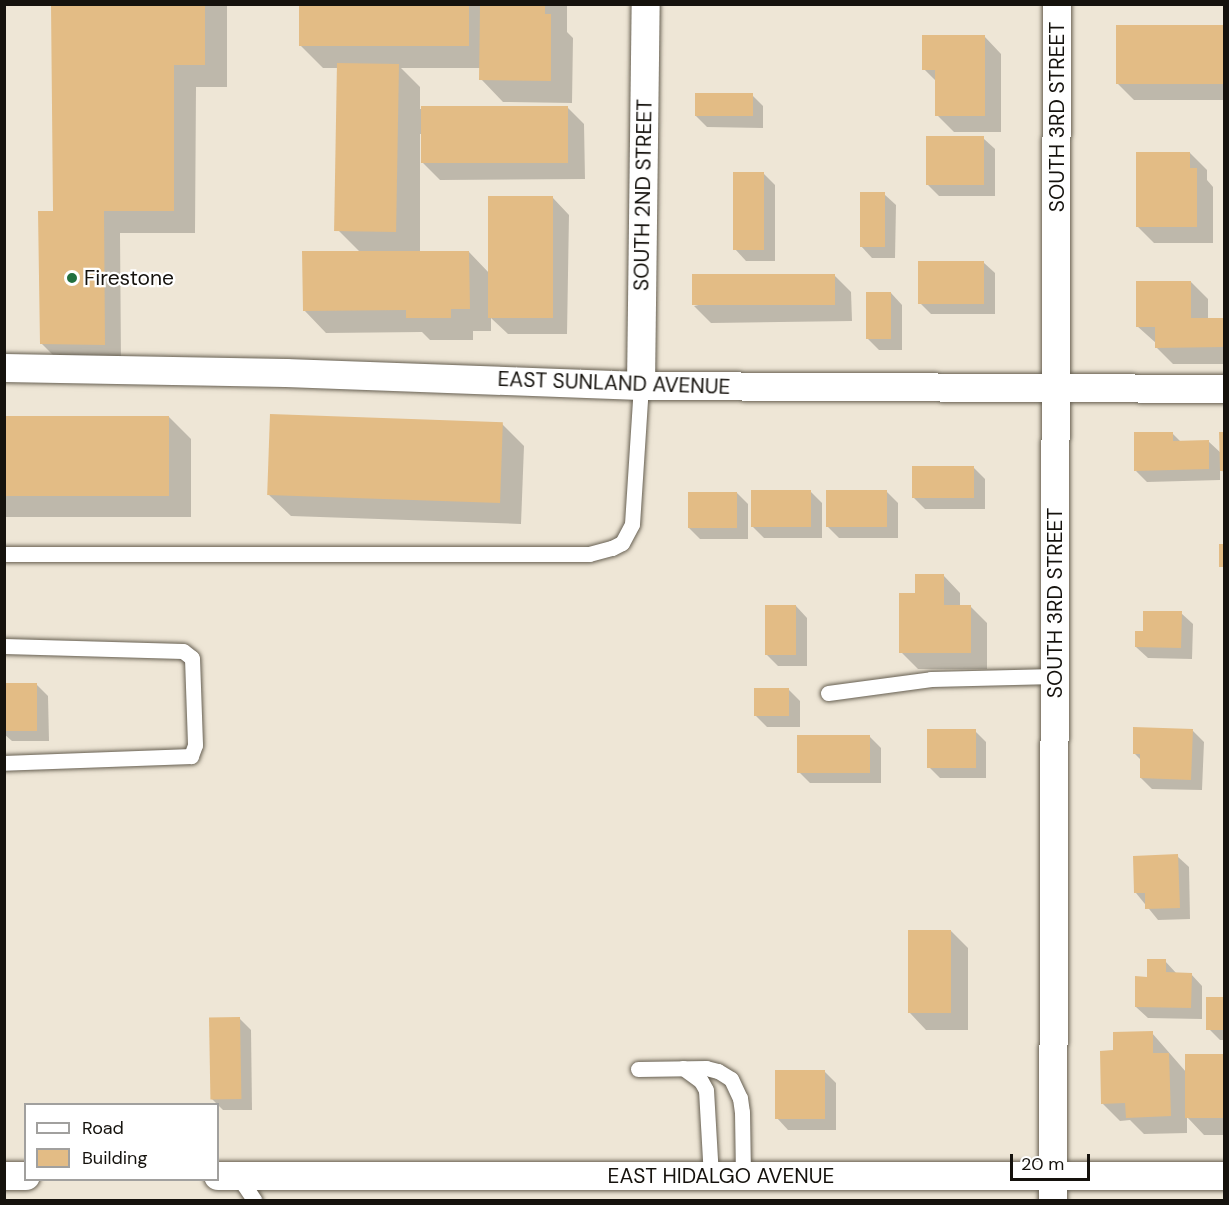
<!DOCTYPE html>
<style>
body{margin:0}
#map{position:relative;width:1229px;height:1205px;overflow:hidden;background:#eee6d6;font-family:"DM Sans",sans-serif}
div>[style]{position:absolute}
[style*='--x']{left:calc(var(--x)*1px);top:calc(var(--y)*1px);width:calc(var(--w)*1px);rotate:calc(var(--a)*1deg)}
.shadow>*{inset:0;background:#0003}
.building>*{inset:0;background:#e3bc85;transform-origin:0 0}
.roads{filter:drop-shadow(0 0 2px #665f51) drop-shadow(0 0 2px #665f51)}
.service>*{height:15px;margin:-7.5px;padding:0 7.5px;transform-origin:7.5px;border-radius:7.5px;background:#fff}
.minor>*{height:28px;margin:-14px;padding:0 14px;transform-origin:14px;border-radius:14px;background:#fff}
.dots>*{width:16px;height:16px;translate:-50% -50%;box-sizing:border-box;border:3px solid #fff;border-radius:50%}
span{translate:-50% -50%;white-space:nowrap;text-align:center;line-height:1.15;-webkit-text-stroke:4.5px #fff;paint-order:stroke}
.street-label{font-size:21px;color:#15120d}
.poi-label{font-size:21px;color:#15120d}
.left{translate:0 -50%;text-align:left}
.frame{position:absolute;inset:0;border:6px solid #15120d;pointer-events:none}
.legend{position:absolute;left:24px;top:1103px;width:195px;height:78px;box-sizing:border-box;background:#fff;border:2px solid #a1a09e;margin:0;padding:8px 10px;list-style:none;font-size:18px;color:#15120d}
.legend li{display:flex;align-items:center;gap:12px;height:30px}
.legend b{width:30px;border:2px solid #a1a09e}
.scale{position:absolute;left:1010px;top:1154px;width:80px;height:27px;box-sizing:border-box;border:3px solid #15120d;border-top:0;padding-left:8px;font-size:18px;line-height:21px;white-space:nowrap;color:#15120d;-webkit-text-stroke:4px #fff;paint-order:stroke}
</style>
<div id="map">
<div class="shadow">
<i style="clip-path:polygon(52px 4px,227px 4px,227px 87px,196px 87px,195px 233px,120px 233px,121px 361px,59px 361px,42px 344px,54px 212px)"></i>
<i style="clip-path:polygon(300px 4px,567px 4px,567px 32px,573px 38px,572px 103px,503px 102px,481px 79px,481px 68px,401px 68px,420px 87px,420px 109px,567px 107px,584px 124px,585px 179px,440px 180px,423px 163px,423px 134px,420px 134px,420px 252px,469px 252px,490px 274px,553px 198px,569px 215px,567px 334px,508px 334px,491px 318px,491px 331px,473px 331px,473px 340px,430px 340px,422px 332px,326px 333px,304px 310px,360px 252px,338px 230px,338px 68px,323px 68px,301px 46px)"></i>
<i style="clip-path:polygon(1117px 27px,1224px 27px,1224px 100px,1134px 100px,1117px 83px)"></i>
<i style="clip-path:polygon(985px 37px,1001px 54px,1001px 132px,954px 132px,937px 115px,937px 82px,924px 69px)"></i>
<i style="clip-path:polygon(752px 95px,763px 106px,763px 128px,707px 127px,696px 116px)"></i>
<i style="clip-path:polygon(983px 138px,995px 149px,995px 196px,939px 196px,928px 185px)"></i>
<i style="clip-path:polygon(1190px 153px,1207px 170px,1207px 180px,1213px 187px,1213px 243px,1154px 243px,1137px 226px)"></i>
<i style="clip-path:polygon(764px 174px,775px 185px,775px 261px,746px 261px,735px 249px)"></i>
<i style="clip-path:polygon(884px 194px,896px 205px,895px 258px,872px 258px,861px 246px)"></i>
<i style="clip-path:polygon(983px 262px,995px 273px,995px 314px,931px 314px,920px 303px)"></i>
<i style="clip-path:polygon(834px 275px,851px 292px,852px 321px,711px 323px,694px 306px)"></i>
<i style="clip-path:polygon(1191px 282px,1208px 299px,1208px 320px,1224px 322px,1224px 364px,1173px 364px,1156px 347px,1156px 343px,1137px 326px)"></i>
<i style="clip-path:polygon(891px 293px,902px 305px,902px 350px,879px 350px,868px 339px)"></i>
<i style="clip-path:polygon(169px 417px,191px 439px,191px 517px,4px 517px,4px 418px)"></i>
<i style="clip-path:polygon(502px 424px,524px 446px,521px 524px,291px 516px,268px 494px)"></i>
<i style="clip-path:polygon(1172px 433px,1181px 442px,1208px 441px,1222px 454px,1221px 433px,1224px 433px,1224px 473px,1220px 468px,1220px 480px,1147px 482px,1136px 471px)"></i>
<i style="clip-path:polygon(973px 467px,985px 479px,985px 509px,925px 509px,914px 498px)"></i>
<i style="clip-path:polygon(811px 492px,822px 503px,822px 538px,764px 538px,753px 527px)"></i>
<i style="clip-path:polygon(887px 492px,898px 503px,898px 538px,839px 538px,828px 527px)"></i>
<i style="clip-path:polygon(737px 493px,748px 504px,748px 539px,700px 539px,689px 528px)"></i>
<i style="clip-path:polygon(944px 576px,960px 593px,960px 606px,970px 606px,987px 623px,987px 669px,918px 669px,901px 652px,917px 594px)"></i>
<i style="clip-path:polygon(796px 606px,807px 618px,807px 666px,778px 666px,767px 655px)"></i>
<i style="clip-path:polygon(1181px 613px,1193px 624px,1192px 659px,1148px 658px,1136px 647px,1144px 633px)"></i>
<i style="clip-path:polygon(4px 685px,37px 685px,48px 696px,49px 741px,12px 741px,4px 734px)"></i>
<i style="clip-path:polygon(789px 690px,800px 701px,800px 727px,767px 727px,756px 716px)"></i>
<i style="clip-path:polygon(975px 731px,986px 742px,986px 778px,940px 778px,929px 767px)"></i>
<i style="clip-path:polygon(1193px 731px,1204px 742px,1202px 790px,1152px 789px,1141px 778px,1142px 761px,1134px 753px)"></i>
<i style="clip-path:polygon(869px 736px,881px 748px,881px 783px,810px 783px,799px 772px)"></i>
<i style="clip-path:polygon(1177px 856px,1189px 867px,1190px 919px,1158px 920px,1136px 893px)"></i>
<i style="clip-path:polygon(951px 931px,968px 948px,968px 1030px,926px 1030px,910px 1013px)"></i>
<i style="clip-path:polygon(1165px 961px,1177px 974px,1191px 974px,1202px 986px,1202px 1019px,1148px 1018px,1136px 1007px,1148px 978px)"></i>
<i style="clip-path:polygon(1208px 998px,1224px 998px,1224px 1040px,1220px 1040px,1209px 1029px)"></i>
<i style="clip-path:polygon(240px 1019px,251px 1030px,252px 1110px,223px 1110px,212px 1099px)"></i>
<i style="clip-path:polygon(1152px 1033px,1186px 1072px,1186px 1056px,1224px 1055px,1224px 1135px,1204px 1135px,1187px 1117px,1187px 1133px,1144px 1134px,1130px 1120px,1120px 1121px,1103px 1104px,1115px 1052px)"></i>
<i style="clip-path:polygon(825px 1072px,836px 1083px,836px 1130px,788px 1130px,777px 1118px)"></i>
</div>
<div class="building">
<i style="clip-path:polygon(51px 4px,205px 4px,205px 65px,174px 65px,174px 211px,104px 211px,105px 345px,40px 344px,38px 211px,53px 211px)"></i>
<i style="left:299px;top:4px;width:170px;height:42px"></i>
<i style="clip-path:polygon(480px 4px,545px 4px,545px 14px,551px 14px,551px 81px,479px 80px)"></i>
<i style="left:1116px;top:25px;width:108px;height:59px"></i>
<i style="clip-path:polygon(922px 35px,985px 35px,985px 116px,935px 116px,935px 70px,922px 70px)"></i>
<i style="left:337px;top:63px;width:62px;height:168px;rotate:1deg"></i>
<i style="left:695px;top:93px;width:58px;height:23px"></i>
<i style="left:568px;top:106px;width:57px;height:147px;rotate:90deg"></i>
<i style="left:926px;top:136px;width:58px;height:49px"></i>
<i style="clip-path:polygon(1136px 152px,1190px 152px,1190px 168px,1197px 168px,1197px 227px,1136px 227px)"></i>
<i style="left:733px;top:172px;width:31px;height:78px"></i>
<i style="left:860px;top:192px;width:25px;height:55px"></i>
<i style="left:488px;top:196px;width:65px;height:122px"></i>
<i style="clip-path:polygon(302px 251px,469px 251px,470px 309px,451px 309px,451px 318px,406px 318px,406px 310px,303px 311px)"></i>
<i style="left:918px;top:261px;width:66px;height:43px"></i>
<i style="left:835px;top:274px;width:31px;height:143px;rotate:90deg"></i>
<i style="clip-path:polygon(1136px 281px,1191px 281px,1191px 318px,1223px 318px,1223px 347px,1155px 348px,1155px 327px,1136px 327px)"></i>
<i style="left:866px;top:292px;width:25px;height:47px"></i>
<i style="left:270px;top:414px;width:233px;height:81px;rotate:2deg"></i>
<i style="left:4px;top:416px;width:165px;height:80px"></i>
<i style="clip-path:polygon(1134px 432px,1173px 432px,1173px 441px,1209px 440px,1209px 469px,1134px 471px)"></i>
<i style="clip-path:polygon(1219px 432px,1224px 432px,1224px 471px,1220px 471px)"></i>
<i style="left:912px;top:466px;width:62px;height:32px"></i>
<i style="left:751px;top:490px;width:60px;height:37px"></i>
<i style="left:826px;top:490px;width:61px;height:37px"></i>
<i style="left:688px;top:492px;width:49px;height:36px"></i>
<i style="left:1219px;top:544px;width:5px;height:23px"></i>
<i style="clip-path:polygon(915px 574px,944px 574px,944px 605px,971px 605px,971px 653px,899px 653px,899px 593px,915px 593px)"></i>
<i style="left:765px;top:605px;width:31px;height:50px"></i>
<i style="clip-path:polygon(1143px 611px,1182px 611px,1181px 648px,1135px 647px,1135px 631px,1143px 631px)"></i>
<i style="left:4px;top:683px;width:33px;height:48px"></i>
<i style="left:754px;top:688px;width:35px;height:28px"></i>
<i style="clip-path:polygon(1133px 727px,1193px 729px,1191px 780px,1140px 778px,1140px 754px,1133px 754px)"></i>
<i style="left:927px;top:729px;width:49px;height:39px"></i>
<i style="left:797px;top:735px;width:73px;height:38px"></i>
<i style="clip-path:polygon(1178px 854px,1180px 908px,1145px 909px,1145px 893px,1134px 893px,1133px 856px)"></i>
<i style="left:908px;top:930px;width:43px;height:83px"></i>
<i style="clip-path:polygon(1147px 959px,1166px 959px,1166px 972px,1192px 973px,1191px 1008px,1135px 1007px,1135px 976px,1147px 977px)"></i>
<i style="left:1206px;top:997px;width:18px;height:33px"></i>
<i style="left:240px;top:1017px;width:82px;height:31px;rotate:89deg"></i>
<i style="clip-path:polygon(1153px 1031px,1153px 1053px,1169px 1053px,1171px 1116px,1126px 1118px,1125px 1103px,1101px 1104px,1100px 1051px,1113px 1050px,1113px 1032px)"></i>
<i style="left:1185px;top:1054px;width:39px;height:64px"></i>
<i style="left:775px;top:1070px;width:50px;height:49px"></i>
</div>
<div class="roads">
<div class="service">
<i style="--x:4;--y:554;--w:585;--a:0"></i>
<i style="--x:589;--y:554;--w:24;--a:-15"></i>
<i style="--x:612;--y:548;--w:11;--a:-27"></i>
<i style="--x:622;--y:543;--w:21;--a:-62"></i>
<i style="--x:632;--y:524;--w:138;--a:-86.3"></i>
<i style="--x:4;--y:646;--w:179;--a:1.6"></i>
<i style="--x:183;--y:651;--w:11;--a:38"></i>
<i style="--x:192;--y:658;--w:87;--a:88"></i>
<i style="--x:195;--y:745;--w:12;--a:110"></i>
<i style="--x:191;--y:756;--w:187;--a:177.9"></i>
<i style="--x:828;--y:693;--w:104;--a:-7.7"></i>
<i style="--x:931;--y:679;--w:124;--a:-1.4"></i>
<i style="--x:683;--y:1068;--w:22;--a:36"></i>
<i style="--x:701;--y:1081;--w:10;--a:61"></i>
<i style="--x:706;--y:1090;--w:86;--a:86.7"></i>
<i style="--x:638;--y:1069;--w:68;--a:-0.8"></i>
<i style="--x:706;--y:1068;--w:12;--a:14"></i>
<i style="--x:718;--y:1071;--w:15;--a:32"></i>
<i style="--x:731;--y:1079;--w:21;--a:65"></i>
<i style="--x:740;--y:1098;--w:14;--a:82"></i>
<i style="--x:742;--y:1112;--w:64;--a:89.1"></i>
<i style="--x:238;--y:1176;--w:29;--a:56"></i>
</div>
<div class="minor">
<i style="--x:4;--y:368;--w:282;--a:1"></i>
<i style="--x:286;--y:373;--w:355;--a:2.1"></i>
<i style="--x:641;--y:386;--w:583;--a:0.29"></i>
<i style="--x:641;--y:386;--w:382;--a:-89.3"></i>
<i style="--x:4;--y:1176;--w:22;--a:0"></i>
<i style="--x:218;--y:1176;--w:1006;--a:0"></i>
<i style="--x:1053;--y:1200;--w:1196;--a:-89.81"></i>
</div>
</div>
<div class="dots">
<i style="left:72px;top:278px;background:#226f3e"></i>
</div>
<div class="street-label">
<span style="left:1057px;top:117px;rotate:-90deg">SOUTH 3RD STREET</span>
<span style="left:643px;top:195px;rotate:-89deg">SOUTH 2ND STREET</span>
<span style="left:614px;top:383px;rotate:2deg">EAST SUNLAND AVENUE</span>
<span style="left:1055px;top:603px;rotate:-90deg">SOUTH 3RD STREET</span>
<span style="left:721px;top:1176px">EAST HIDALGO AVENUE</span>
</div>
<div class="poi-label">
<span class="left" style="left:84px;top:278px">Firestone</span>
</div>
<div class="frame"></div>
<ul class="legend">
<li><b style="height:8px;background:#fff"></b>Road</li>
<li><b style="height:16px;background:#e3bc85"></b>Building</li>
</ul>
<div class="scale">20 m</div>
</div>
